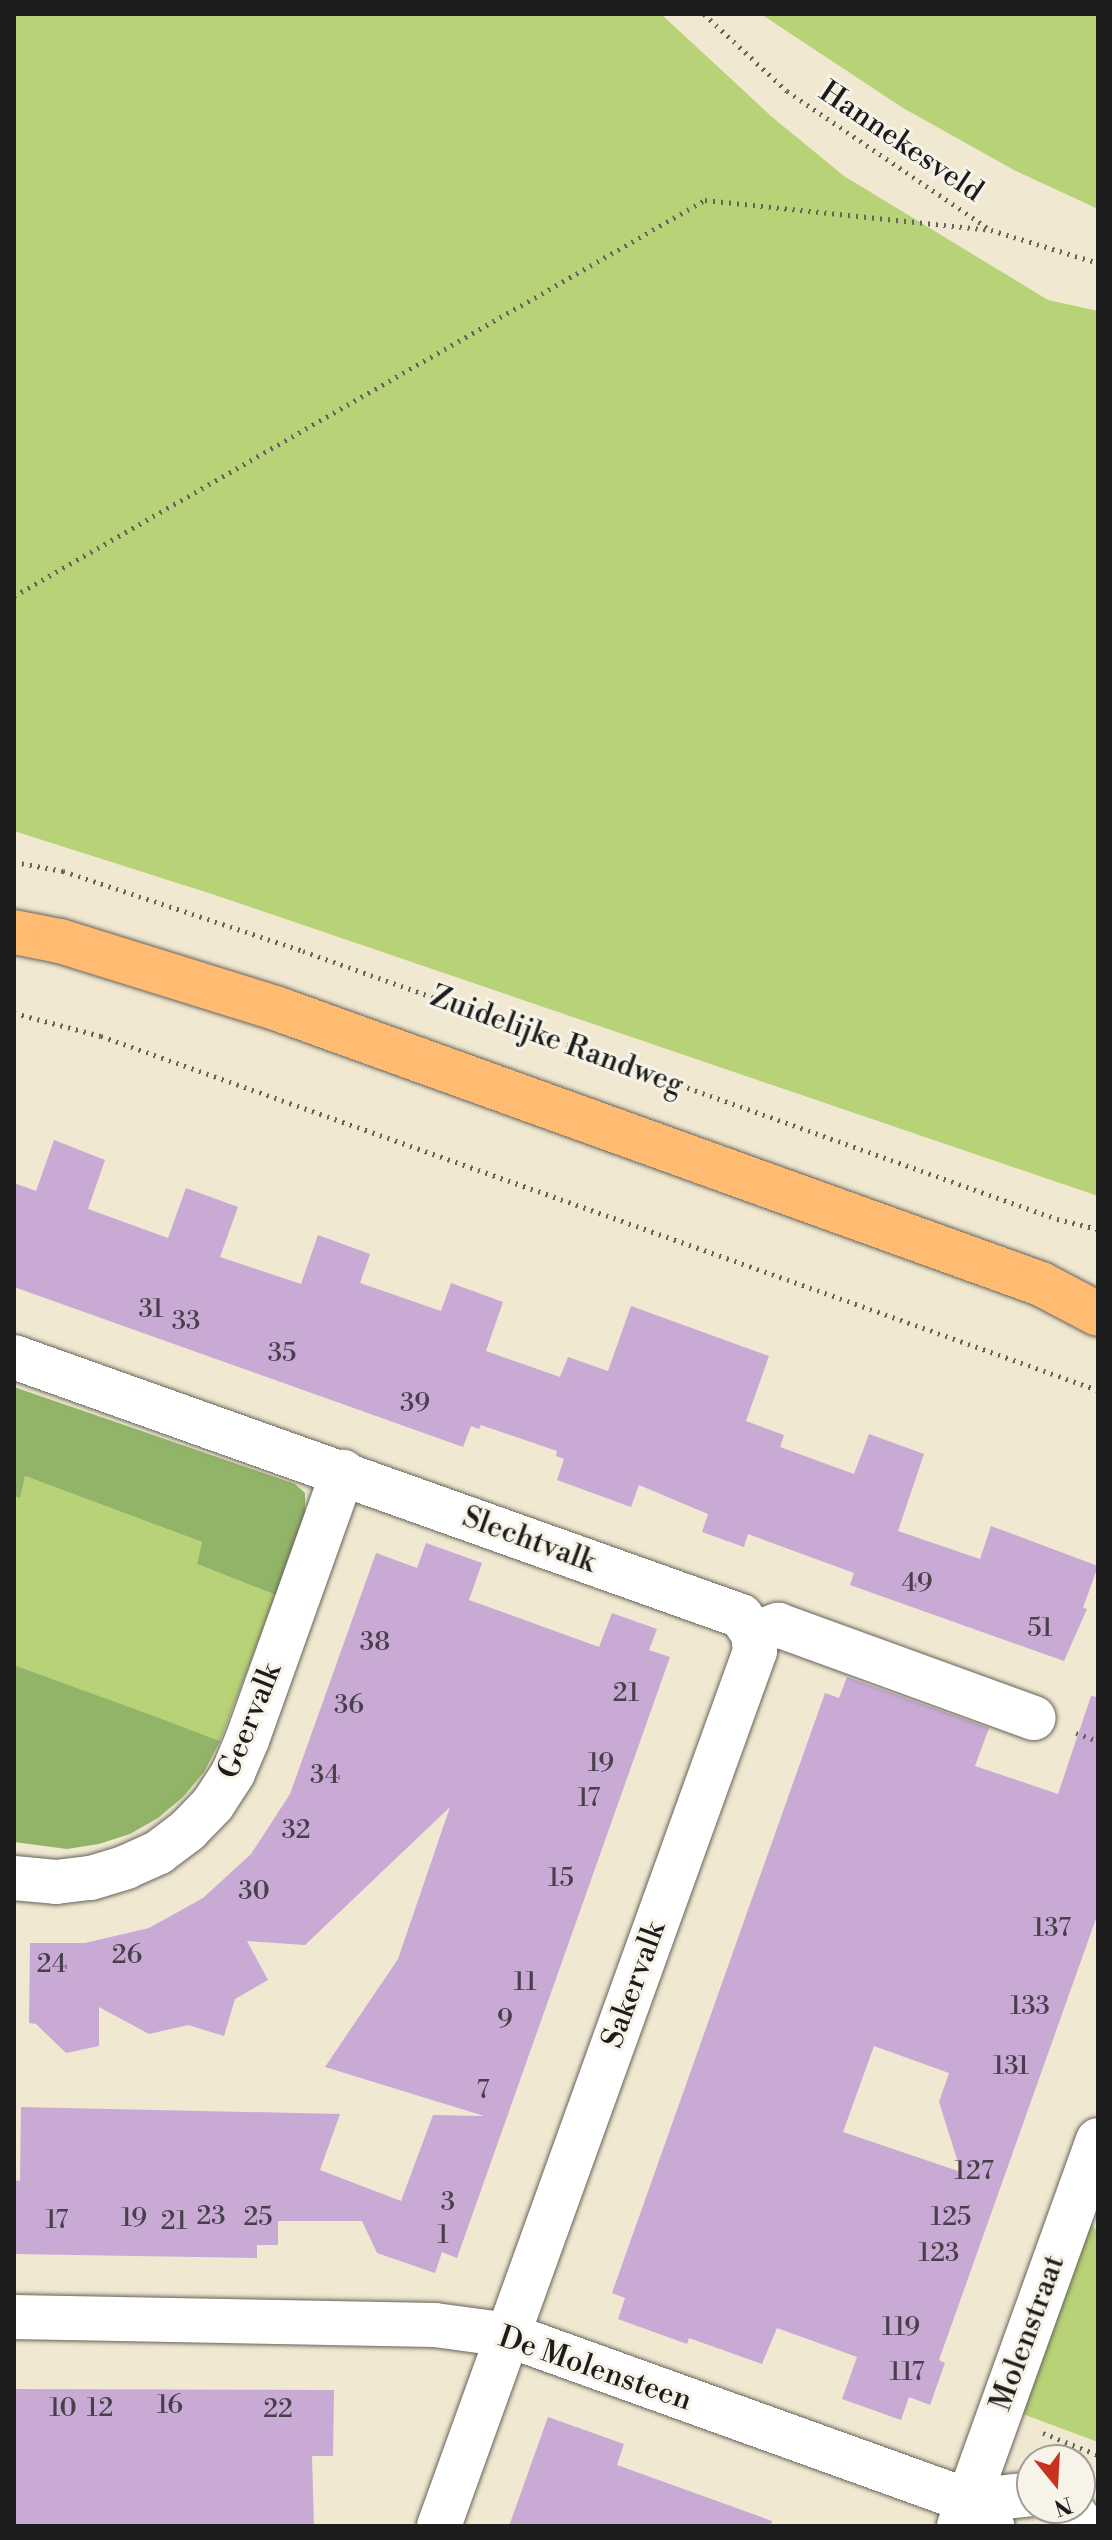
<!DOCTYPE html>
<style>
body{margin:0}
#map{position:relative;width:1112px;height:2540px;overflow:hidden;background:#f0e8d0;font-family:"Libre Bodoni",serif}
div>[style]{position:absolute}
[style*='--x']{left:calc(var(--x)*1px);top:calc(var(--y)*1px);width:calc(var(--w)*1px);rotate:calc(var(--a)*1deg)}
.green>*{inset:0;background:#b8d277}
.forest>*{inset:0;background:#92b468}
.building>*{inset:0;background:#c8aad5}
.path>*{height:5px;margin-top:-2.5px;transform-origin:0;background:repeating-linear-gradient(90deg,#66635b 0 2px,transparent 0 8px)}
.roads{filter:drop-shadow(0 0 2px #66635b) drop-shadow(0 0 2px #66635b)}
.street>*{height:44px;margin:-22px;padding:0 22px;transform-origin:22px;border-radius:22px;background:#fff}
.primary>*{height:44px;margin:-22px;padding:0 22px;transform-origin:22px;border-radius:22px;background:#ffbb71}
span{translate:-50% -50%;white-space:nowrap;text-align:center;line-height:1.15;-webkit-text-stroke:6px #f7f3e8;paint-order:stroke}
.number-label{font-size:26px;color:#47404a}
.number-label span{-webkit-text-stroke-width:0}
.street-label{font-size:30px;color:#1c1c1c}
.frame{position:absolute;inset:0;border:16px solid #1c1c1c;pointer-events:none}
.north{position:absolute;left:1016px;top:2444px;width:80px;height:80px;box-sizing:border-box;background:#f7f3e8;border:2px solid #9f9d96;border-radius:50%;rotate:162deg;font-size:22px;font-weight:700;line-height:32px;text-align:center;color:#1c1c1c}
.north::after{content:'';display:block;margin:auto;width:28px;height:36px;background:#c8321e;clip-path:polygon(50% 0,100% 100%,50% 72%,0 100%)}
</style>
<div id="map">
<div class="green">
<i style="clip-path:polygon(14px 14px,661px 14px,772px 117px,844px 176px,1048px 300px,1098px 311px,1098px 1196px,215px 895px,14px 831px)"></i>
<i style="clip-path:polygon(761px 14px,1098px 14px,1098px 209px,1014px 170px,903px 108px)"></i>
<i style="clip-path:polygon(25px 1476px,202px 1542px,197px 1564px,276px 1595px,220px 1741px,14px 1665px,14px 1496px,19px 1497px)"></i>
<i style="clip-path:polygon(1090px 2221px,1098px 2233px,1098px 2442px,1020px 2413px)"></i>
</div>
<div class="forest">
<i style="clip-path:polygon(14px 1387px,295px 1484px,305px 1493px,305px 1517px,276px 1595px,197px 1564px,202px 1542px,25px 1476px,20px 1498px,14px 1496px)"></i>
<i style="clip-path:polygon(14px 1665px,151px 1715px,220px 1741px,204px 1772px,183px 1797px,158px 1818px,130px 1834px,99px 1844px,67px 1849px,14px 1842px)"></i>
</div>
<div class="building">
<i style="clip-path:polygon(54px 1140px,105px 1160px,88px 1209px,168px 1238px,186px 1188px,238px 1207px,220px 1257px,301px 1284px,318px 1235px,370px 1254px,360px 1283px,441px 1311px,451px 1283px,503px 1302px,486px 1351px,560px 1377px,568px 1357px,608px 1371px,631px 1306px,769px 1356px,746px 1421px,784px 1435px,780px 1447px,854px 1474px,869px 1434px,924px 1454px,898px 1531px,980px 1559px,991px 1526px,1098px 1566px,1083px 1608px,1087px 1609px,1064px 1661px,850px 1585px,854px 1573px,748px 1534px,744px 1547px,702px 1532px,708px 1514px,639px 1485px,631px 1507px,557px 1480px,564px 1459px,556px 1456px,557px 1451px,481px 1425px,479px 1429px,471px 1426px,463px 1447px,14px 1287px,14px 1183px,36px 1191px)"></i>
<i style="clip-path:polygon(426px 1543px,482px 1563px,469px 1600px,599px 1647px,612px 1613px,657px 1629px,649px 1650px,670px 1657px,457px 2258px,442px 2252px,435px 2273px,377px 2253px,362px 2221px,278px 2221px,278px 2245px,257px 2245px,257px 2258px,14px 2254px,14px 2180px,20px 2181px,21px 2107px,340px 2114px,320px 2170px,401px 2201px,433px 2115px,484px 2116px,325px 2067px,398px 1959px,450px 1807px,305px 1945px,247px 1941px,268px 1980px,235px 1999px,224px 2036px,188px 2025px,149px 2034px,99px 2007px,99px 2046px,66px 2053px,36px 2024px,29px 2023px,30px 1943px,85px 1943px,149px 1928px,203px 1898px,251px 1854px,290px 1794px,376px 1553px,417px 1568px)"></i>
<i style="clip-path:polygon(evenodd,847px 1677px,989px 1728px,975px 1766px,1058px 1794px,1091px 1696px,1098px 1697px,1098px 1913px,939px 2360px,945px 2363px,930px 2405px,909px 2397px,901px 2420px,842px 2399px,857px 2357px,777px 2328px,762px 2364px,689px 2338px,687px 2344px,618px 2319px,625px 2298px,612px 2293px,825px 1693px,839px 1698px,847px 1677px,874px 2046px,949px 2073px,939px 2102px,961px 2172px,843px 2132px,874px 2046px)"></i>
<i style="clip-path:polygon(14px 2389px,334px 2390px,333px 2456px,312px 2456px,314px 2526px,14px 2526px)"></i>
<i style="clip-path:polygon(548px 2417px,624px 2444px,617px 2465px,772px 2521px,771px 2526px,509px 2526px)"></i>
</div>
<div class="path">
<i style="--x:704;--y:14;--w:113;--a:42.9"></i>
<i style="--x:787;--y:91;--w:247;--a:34.3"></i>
<i style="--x:991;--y:230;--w:112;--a:17.1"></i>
<i style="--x:14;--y:596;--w:796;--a:-29.82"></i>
<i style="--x:705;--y:200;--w:288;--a:6"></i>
<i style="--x:14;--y:862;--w:50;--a:10.4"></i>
<i style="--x:63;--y:871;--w:253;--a:18.4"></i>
<i style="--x:303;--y:951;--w:800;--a:19.57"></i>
<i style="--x:1057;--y:1219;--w:42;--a:13.7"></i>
<i style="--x:14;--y:1013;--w:90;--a:14.8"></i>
<i style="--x:101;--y:1036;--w:1058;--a:19.55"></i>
<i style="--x:1076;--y:1733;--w:23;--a:20"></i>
<i style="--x:1043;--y:2433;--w:59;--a:21.8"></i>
</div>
<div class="roads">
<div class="street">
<i style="--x:14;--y:1357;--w:772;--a:19.61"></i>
<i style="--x:741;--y:1616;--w:22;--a:56"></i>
<i style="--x:753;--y:1634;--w:27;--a:-20"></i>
<i style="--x:778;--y:1625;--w:272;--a:20"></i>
<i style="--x:14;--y:1878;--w:42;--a:5.4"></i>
<i style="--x:56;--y:1882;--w:35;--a:-7"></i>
<i style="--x:91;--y:1878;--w:37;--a:-17"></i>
<i style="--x:126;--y:1867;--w:36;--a:-24"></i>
<i style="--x:159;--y:1852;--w:36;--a:-37"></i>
<i style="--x:188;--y:1830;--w:36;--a:-46"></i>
<i style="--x:213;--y:1804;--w:37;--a:-57"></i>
<i style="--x:233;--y:1773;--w:36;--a:-67"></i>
<i style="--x:247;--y:1740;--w:285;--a:-70.3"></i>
<i style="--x:14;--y:2317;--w:421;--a:1.1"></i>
<i style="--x:435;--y:2325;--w:74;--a:7.8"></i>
<i style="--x:508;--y:2335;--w:489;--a:19.8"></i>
<i style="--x:968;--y:2501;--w:35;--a:46"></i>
<i style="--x:968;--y:2501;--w:64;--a:-6.2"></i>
<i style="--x:1070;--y:2508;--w:22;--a:54"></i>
<i style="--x:439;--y:2526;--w:930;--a:-70.14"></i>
<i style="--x:755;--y:1651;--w:17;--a:-97"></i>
<i style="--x:959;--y:2526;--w:410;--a:-70.2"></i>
</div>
<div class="primary">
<i style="--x:14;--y:932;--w:47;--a:11.1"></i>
<i style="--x:60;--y:941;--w:228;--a:17.3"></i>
<i style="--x:278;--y:1009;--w:811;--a:19.82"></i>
<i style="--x:1041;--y:1284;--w:64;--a:27.8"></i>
</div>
</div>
<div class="number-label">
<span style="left:151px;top:1310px">31</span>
<span style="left:186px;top:1322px">33</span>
<span style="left:282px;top:1354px">35</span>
<span style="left:415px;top:1404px">39</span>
<span style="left:917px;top:1584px">49</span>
<span style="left:1040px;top:1629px">51</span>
<span style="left:375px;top:1643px">38</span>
<span style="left:626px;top:1694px">21</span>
<span style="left:349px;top:1706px">36</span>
<span style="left:601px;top:1764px">19</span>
<span style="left:325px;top:1776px">34</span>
<span style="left:589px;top:1799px">17</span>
<span style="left:296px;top:1831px">32</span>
<span style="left:561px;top:1879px">15</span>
<span style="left:254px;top:1892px">30</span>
<span style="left:1052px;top:1929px">137</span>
<span style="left:127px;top:1956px">26</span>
<span style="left:52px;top:1965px">24</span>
<span style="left:525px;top:1983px">11</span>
<span style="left:1030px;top:2007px">133</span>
<span style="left:505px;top:2020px">9</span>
<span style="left:1011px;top:2067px">131</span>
<span style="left:483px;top:2091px">7</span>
<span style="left:974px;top:2172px">127</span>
<span style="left:448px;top:2203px">3</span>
<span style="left:211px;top:2217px">23</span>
<span style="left:258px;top:2218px">25</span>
<span style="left:951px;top:2218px">125</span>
<span style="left:134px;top:2219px">19</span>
<span style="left:57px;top:2221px">17</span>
<span style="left:174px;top:2222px">21</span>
<span style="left:443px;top:2236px">1</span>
<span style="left:939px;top:2254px">123</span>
<span style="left:901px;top:2328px">119</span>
<span style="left:907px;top:2373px">117</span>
<span style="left:170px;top:2406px">16</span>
<span style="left:63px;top:2409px">10</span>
<span style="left:100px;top:2409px">12</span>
<span style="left:278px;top:2410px">22</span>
</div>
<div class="street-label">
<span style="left:901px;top:142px;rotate:34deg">Hannekesveld</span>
<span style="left:557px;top:1041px;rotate:20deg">Zuidelijke Randweg</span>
<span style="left:529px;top:1540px;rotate:20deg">Slechtvalk</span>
<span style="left:250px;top:1721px;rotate:-68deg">Geervalk</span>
<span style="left:634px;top:1985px;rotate:-70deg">Sakervalk</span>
<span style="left:1028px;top:2333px;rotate:-70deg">Molenstraat</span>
<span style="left:595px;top:2369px;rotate:19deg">De Molensteen</span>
</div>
<div class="frame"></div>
<div class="north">N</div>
</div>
